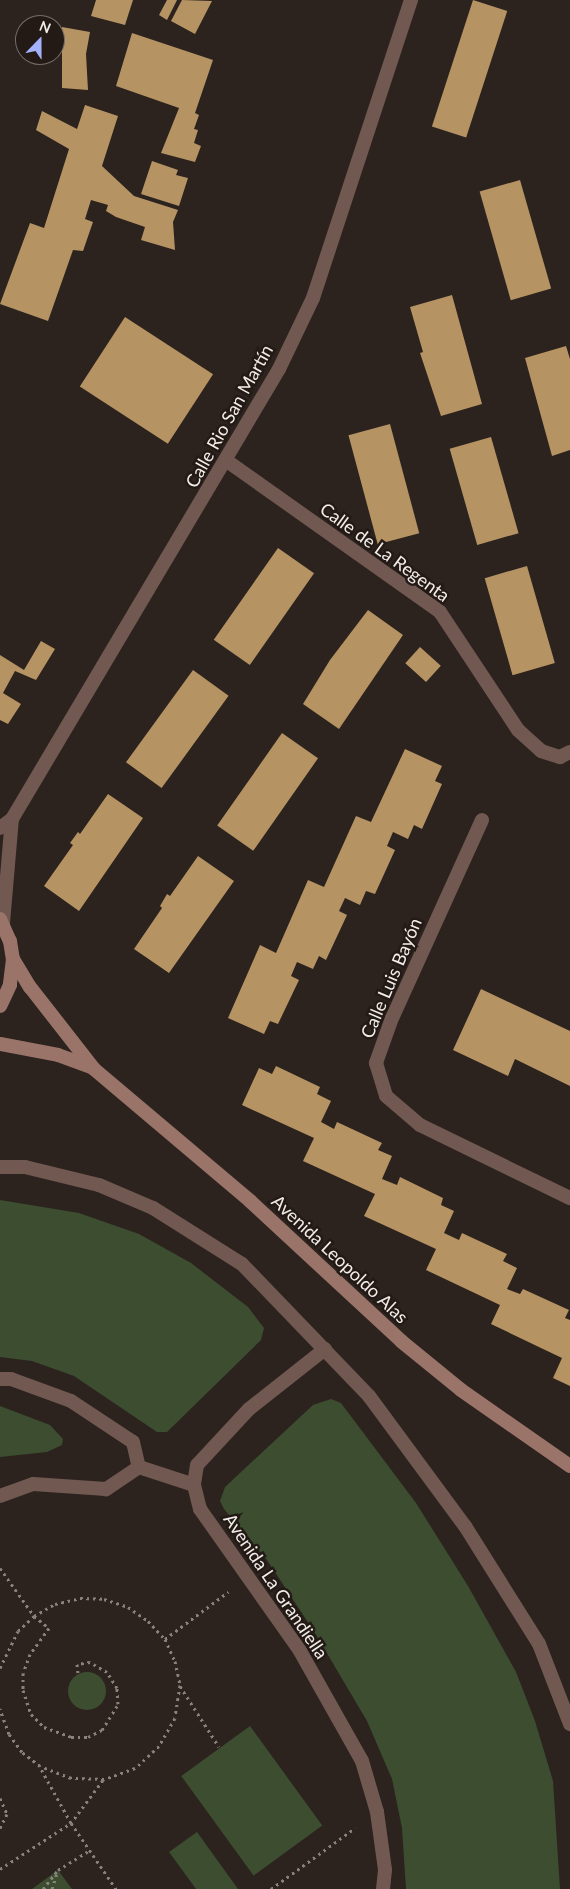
<!DOCTYPE html>
<meta charset="utf-8">
<style>
body{margin:0}
#map{position:relative;width:570px;height:1889px;overflow:hidden;background:#2c231f;font-family:Lato,sans-serif}
div>[style]{position:absolute}
[style*='--x']{left:calc(var(--x)*1px);top:calc(var(--y)*1px);width:calc(var(--w)*1px);rotate:calc(var(--a)*1deg)}
.green>*{inset:0;background:#3c4d30;transform-origin:0 0}
.round{border-radius:50%}
.building>*{inset:0;background:#b69363;transform-origin:0 0}
.path>*{height:3px;margin-top:-1.5px;transform-origin:0;background:repeating-linear-gradient(90deg,#89817e 0 2.5px,transparent 0 6.5px)}
.pedestrian>*{height:14px;margin:-7px;padding:0 7px;transform-origin:7px;border-radius:7px;background:#715851}
.minor>*{height:14px;margin:-7px;padding:0 7px;transform-origin:7px;border-radius:7px;background:#715851}
.secondary>*{height:14px;margin:-7px;padding:0 7px;transform-origin:7px;border-radius:7px;background:#9b7469}
span{translate:-50% -50%;white-space:nowrap;text-align:center;line-height:1.15;-webkit-text-stroke:5px #231a16;paint-order:stroke}
.street-label{font-size:18px;color:#f3edea}
.north{position:absolute;left:15px;top:15px;width:50px;height:50px;box-sizing:border-box;background:#231a16;border:1px solid #766e6b;border-radius:50%;rotate:22deg;font-size:14px;font-weight:700;line-height:20px;text-align:center;color:#f3edea}
.north::after{content:'';display:block;margin:auto;width:18px;height:22px;background:#a4b2fc;clip-path:polygon(50% 0,100% 100%,50% 72%,0 100%)}
</style>
<div id="map">
<div class="green">
<i style="clip-path:polygon(0 1200px,79px 1213px,139px 1234px,191px 1263px,248px 1307px,264px 1328px,261px 1340px,167px 1432px,157px 1432px,74px 1376px,32px 1361px,0 1357px)"></i>
<i style="clip-path:polygon(331px 1399px,341px 1403px,416px 1503px,468px 1586px,516px 1672px,535px 1721px,553px 1781px,560px 1889px,406px 1889px,402px 1828px,392px 1779px,367px 1721px,315px 1633px,267px 1560px,224px 1509px,220px 1501px,225px 1487px,313px 1405px)"></i>
<i style="clip-path:polygon(0 1406px,50px 1425px,63px 1439px,62px 1445px,47px 1452px,0 1457px)"></i>
<i class="round" style="left:68px;top:1672px;width:38px;height:38px"></i>
<i style="left:250px;top:1726px;width:123px;height:85px;rotate:54deg"></i>
<i style="clip-path:polygon(197px 1832px,238px 1889px,196px 1889px,169px 1852px)"></i>
<i style="clip-path:polygon(58px 1870px,72px 1889px,32px 1889px)"></i>
</div>
<div class="building">
<i style="clip-path:polygon(96px 0,133px 0,125px 25px,91px 16px)"></i>
<i style="clip-path:polygon(167px 0,177px 0,167px 20px,159px 15px)"></i>
<i style="clip-path:polygon(182px 0,212px 1px,195px 34px,171px 21px)"></i>
<i style="left:473px;top:0;width:36px;height:133px;rotate:18deg"></i>
<i style="clip-path:polygon(62px 27px,90px 32px,86px 54px,88px 90px,62px 88px)"></i>
<i style="clip-path:polygon(132px 33px,213px 60px,195px 113px,199px 115px,194px 129px,198px 130px,194px 143px,201px 146px,195px 162px,161px 153px,179px 108px,116px 86px)"></i>
<i style="clip-path:polygon(85px 105px,118px 116px,102px 166px,134px 196px,178px 210px,173px 222px,175px 250px,141px 240px,145px 227px,116px 217px,106px 211px,108px 205px,91px 200px,85px 219px,93px 222px,83px 251px,73px 250px,48px 321px,0 304px,30px 223px,44px 228px,69px 149px,36px 130px,42px 111px,77px 129px)"></i>
<i style="clip-path:polygon(152px 161px,178px 170px,176px 175px,188px 178px,179px 206px,141px 194px)"></i>
<i style="left:520px;top:180px;width:113px;height:42px;rotate:74deg"></i>
<i style="clip-path:polygon(452px 295px,482px 404px,441px 416px,420px 353px,423px 352px,410px 307px)"></i>
<i style="left:125px;top:317px;width:105px;height:83px;rotate:33deg"></i>
<i style="clip-path:polygon(566px 346px,570px 359px,570px 450px,552px 456px,525px 358px)"></i>
<i style="left:390px;top:424px;width:113px;height:43px;rotate:75deg"></i>
<i style="left:491px;top:437px;width:100px;height:43px;rotate:74deg"></i>
<i style="left:278px;top:548px;width:44px;height:112px;rotate:35deg"></i>
<i style="left:527px;top:566px;width:101px;height:44px;rotate:74deg"></i>
<i style="clip-path:polygon(368px 610px,403px 635px,339px 729px,303px 704px,330px 660px)"></i>
<i style="clip-path:polygon(41px 641px,55px 649px,36px 680px,15px 671px,3px 693px,21px 704px,8px 724px,0 720px,0 655px,24px 670px)"></i>
<i style="left:420px;top:647px;width:28px;height:22px;rotate:42deg"></i>
<i style="left:193px;top:670px;width:44px;height:114px;rotate:36deg"></i>
<i style="left:282px;top:733px;width:44px;height:113px;rotate:35deg"></i>
<i style="clip-path:polygon(405px 749px,442px 766px,435px 781px,442px 784px,422px 829px,414px 825px,408px 839px,393px 832px,387px 846px,395px 850px,375px 894px,366px 891px,360px 905px,345px 898px,339px 911px,347px 915px,326px 960px,319px 956px,313px 969px,297px 962px,291px 976px,299px 980px,278px 1024px,270px 1021px,264px 1034px,228px 1018px,260px 945px,276px 953px,308px 880px,324px 887px,356px 816px,371px 822px)"></i>
<i style="clip-path:polygon(108px 794px,143px 818px,79px 911px,44px 886px,73px 845px,70px 843px,78px 832px,80px 834px)"></i>
<i style="clip-path:polygon(198px 856px,234px 881px,169px 973px,134px 949px,162px 908px,160px 906px,167px 894px,170px 896px)"></i>
<i style="clip-path:polygon(481px 989px,570px 1031px,570px 1086px,515px 1059px,508px 1076px,453px 1050px)"></i>
<i style="clip-path:polygon(276px 1066px,320px 1087px,317px 1094px,331px 1101px,321px 1122px,334px 1129px,337px 1122px,382px 1143px,378px 1150px,392px 1156px,382px 1179px,397px 1185px,400px 1177px,443px 1198px,441px 1205px,454px 1211px,444px 1233px,459px 1240px,462px 1233px,507px 1254px,503px 1261px,517px 1268px,507px 1289px,520px 1294px,523px 1289px,569px 1310px,565px 1318px,570px 1320px,570px 1386px,553px 1378px,562px 1358px,491px 1324px,500px 1305px,426px 1270px,436px 1249px,364px 1216px,375px 1194px,303px 1161px,314px 1138px,242px 1105px,259px 1068px,272px 1074px)"></i>
</div>
<div class="path">
<i style="--x:0;--y:1568;--w:59;--a:54.7"></i>
<i style="--x:34;--y:1616;--w:19;--a:39"></i>
<i style="--x:49;--y:1628;--w:32;--a:126"></i>
<i style="--x:30;--y:1654;--w:20;--a:110"></i>
<i style="--x:23;--y:1673;--w:17;--a:90"></i>
<i style="--x:23;--y:1690;--w:25;--a:72"></i>
<i style="--x:31;--y:1714;--w:18;--a:45"></i>
<i style="--x:44;--y:1727;--w:29;--a:20"></i>
<i style="--x:71;--y:1737;--w:17;--a:0"></i>
<i style="--x:88;--y:1737;--w:16;--a:-27"></i>
<i style="--x:102;--y:1730;--w:31;--a:-58"></i>
<i style="--x:118;--y:1704;--w:16;--a:-94"></i>
<i style="--x:117;--y:1688;--w:19;--a:-122"></i>
<i style="--x:107;--y:1672;--w:20;--a:-150"></i>
<i style="--x:90;--y:1662;--w:13;--a:171"></i>
<i style="--x:77;--y:1664;--w:9;--a:84"></i>
<i style="--x:165;--y:1639;--w:79;--a:-36.7"></i>
<i style="--x:0;--y:1668;--w:41;--a:-64.1"></i>
<i style="--x:18;--y:1631;--w:22;--a:-43"></i>
<i style="--x:34;--y:1616;--w:24;--a:-30"></i>
<i style="--x:55;--y:1604;--w:26;--a:-13"></i>
<i style="--x:80;--y:1598;--w:24;--a:2"></i>
<i style="--x:104;--y:1599;--w:25;--a:18"></i>
<i style="--x:128;--y:1607;--w:24;--a:35"></i>
<i style="--x:148;--y:1621;--w:25;--a:47"></i>
<i style="--x:165;--y:1639;--w:24;--a:66"></i>
<i style="--x:175;--y:1661;--w:25;--a:78"></i>
<i style="--x:180;--y:1685;--w:33;--a:99"></i>
<i style="--x:175;--y:1718;--w:32;--a:120"></i>
<i style="--x:159;--y:1746;--w:33;--a:137"></i>
<i style="--x:135;--y:1768;--w:33;--a:160"></i>
<i style="--x:104;--y:1779;--w:33;--a:-178"></i>
<i style="--x:71;--y:1778;--w:33;--a:-159"></i>
<i style="--x:40;--y:1766;--w:23;--a:-142"></i>
<i style="--x:22;--y:1752;--w:22;--a:-126"></i>
<i style="--x:9;--y:1734;--w:27;--a:-110"></i>
<i style="--x:180;--y:1686;--w:72;--a:57.4"></i>
<i style="--x:103;--y:1780;--w:54;--a:126.7"></i>
<i style="--x:71;--y:1823;--w:80;--a:55.7"></i>
<i style="--x:0;--y:1798;--w:17;--a:66"></i>
<i style="--x:7;--y:1814;--w:16;--a:117"></i>
<i style="--x:0;--y:1869;--w:85;--a:-32.9"></i>
<i style="--x:71;--y:1823;--w:64;--a:-119"></i>
<i style="--x:43;--y:1889;--w:24;--a:-52"></i>
<i style="--x:58;--y:1870;--w:36;--a:-32"></i>
<i style="--x:52;--y:1889;--w:17;--a:-73"></i>
<i style="--x:271;--y:1889;--w:104;--a:-36"></i>
</div>
<div class="pedestrian">
<i style="--x:0;--y:1379;--w:11;--a:0"></i>
<i style="--x:11;--y:1379;--w:64;--a:20.1"></i>
<i style="--x:71;--y:1401;--w:74;--a:33.5"></i>
<i style="--x:133;--y:1442;--w:26;--a:77"></i>
<i style="--x:139;--y:1467;--w:40;--a:146"></i>
<i style="--x:106;--y:1489;--w:73;--a:-176.1"></i>
<i style="--x:33;--y:1484;--w:35;--a:160"></i>
<i style="--x:139;--y:1467;--w:58;--a:18.1"></i>
</div>
<div class="minor">
<i style="--x:227;--y:461;--w:261;--a:35.3"></i>
<i style="--x:440;--y:612;--w:141;--a:56.5"></i>
<i style="--x:518;--y:730;--w:31;--a:42"></i>
<i style="--x:541;--y:751;--w:20;--a:18"></i>
<i style="--x:560;--y:757;--w:11;--a:-27"></i>
<i style="--x:482;--y:820;--w:217;--a:114.4"></i>
<i style="--x:392;--y:1018;--w:48;--a:109.6"></i>
<i style="--x:376;--y:1063;--w:34;--a:73"></i>
<i style="--x:386;--y:1096;--w:45;--a:40.5"></i>
<i style="--x:420;--y:1125;--w:167;--a:26"></i>
<i style="--x:0;--y:828;--w:15;--a:-37"></i>
<i style="--x:12;--y:819;--w:523;--a:-59.32"></i>
<i style="--x:279;--y:369;--w:79;--a:-64.4"></i>
<i style="--x:313;--y:298;--w:314;--a:-71.8"></i>
<i style="--x:3;--y:923;--w:104;--a:-85.1"></i>
<i style="--x:0;--y:1167;--w:25;--a:0"></i>
<i style="--x:25;--y:1167;--w:76;--a:13.7"></i>
<i style="--x:99;--y:1185;--w:59;--a:23.1"></i>
<i style="--x:153;--y:1208;--w:105;--a:32.2"></i>
<i style="--x:242;--y:1264;--w:183;--a:46.1"></i>
<i style="--x:369;--y:1396;--w:162;--a:53.6"></i>
<i style="--x:465;--y:1526;--w:139;--a:57.9"></i>
<i style="--x:539;--y:1644;--w:86;--a:68.8"></i>
<i style="--x:325;--y:1349;--w:97;--a:141.7"></i>
<i style="--x:249;--y:1409;--w:76;--a:132.9"></i>
<i style="--x:197;--y:1465;--w:20;--a:99"></i>
<i style="--x:194;--y:1485;--w:25;--a:76"></i>
<i style="--x:200;--y:1509;--w:174;--a:54.8"></i>
<i style="--x:300;--y:1651;--w:126;--a:60.6"></i>
<i style="--x:362;--y:1761;--w:53;--a:73.6"></i>
<i style="--x:377;--y:1812;--w:59;--a:82.1"></i>
<i style="--x:385;--y:1870;--w:19;--a:96"></i>
</div>
<div class="secondary">
<i style="--x:0;--y:919;--w:24;--a:66"></i>
<i style="--x:10;--y:941;--w:18;--a:81"></i>
<i style="--x:13;--y:959;--w:26;--a:97"></i>
<i style="--x:10;--y:985;--w:23;--a:115"></i>
<i style="--x:13;--y:959;--w:33;--a:59"></i>
<i style="--x:30;--y:987;--w:104;--a:52"></i>
<i style="--x:94;--y:1069;--w:204;--a:40.2"></i>
<i style="--x:250;--y:1201;--w:206;--a:42.8"></i>
<i style="--x:401;--y:1341;--w:77;--a:39.2"></i>
<i style="--x:461;--y:1390;--w:133;--a:34.9"></i>
<i style="--x:0;--y:1044;--w:59;--a:10.7"></i>
<i style="--x:58;--y:1055;--w:37;--a:20"></i>
</div>
<div class="street-label">
<span style="left:229px;top:416px;rotate:-61deg">Calle Rio San Martín</span>
<span style="left:385px;top:552px;rotate:36deg">Calle de La Regenta</span>
<span style="left:391px;top:978px;rotate:-67deg">Calle Luis Bayón</span>
<span style="left:340px;top:1259px;rotate:43deg">Avenida Leopoldo Alas</span>
<span style="left:276px;top:1586px;rotate:56deg">Avenida La Grandiella</span>
</div>
<div class="north">N</div>
</div>
